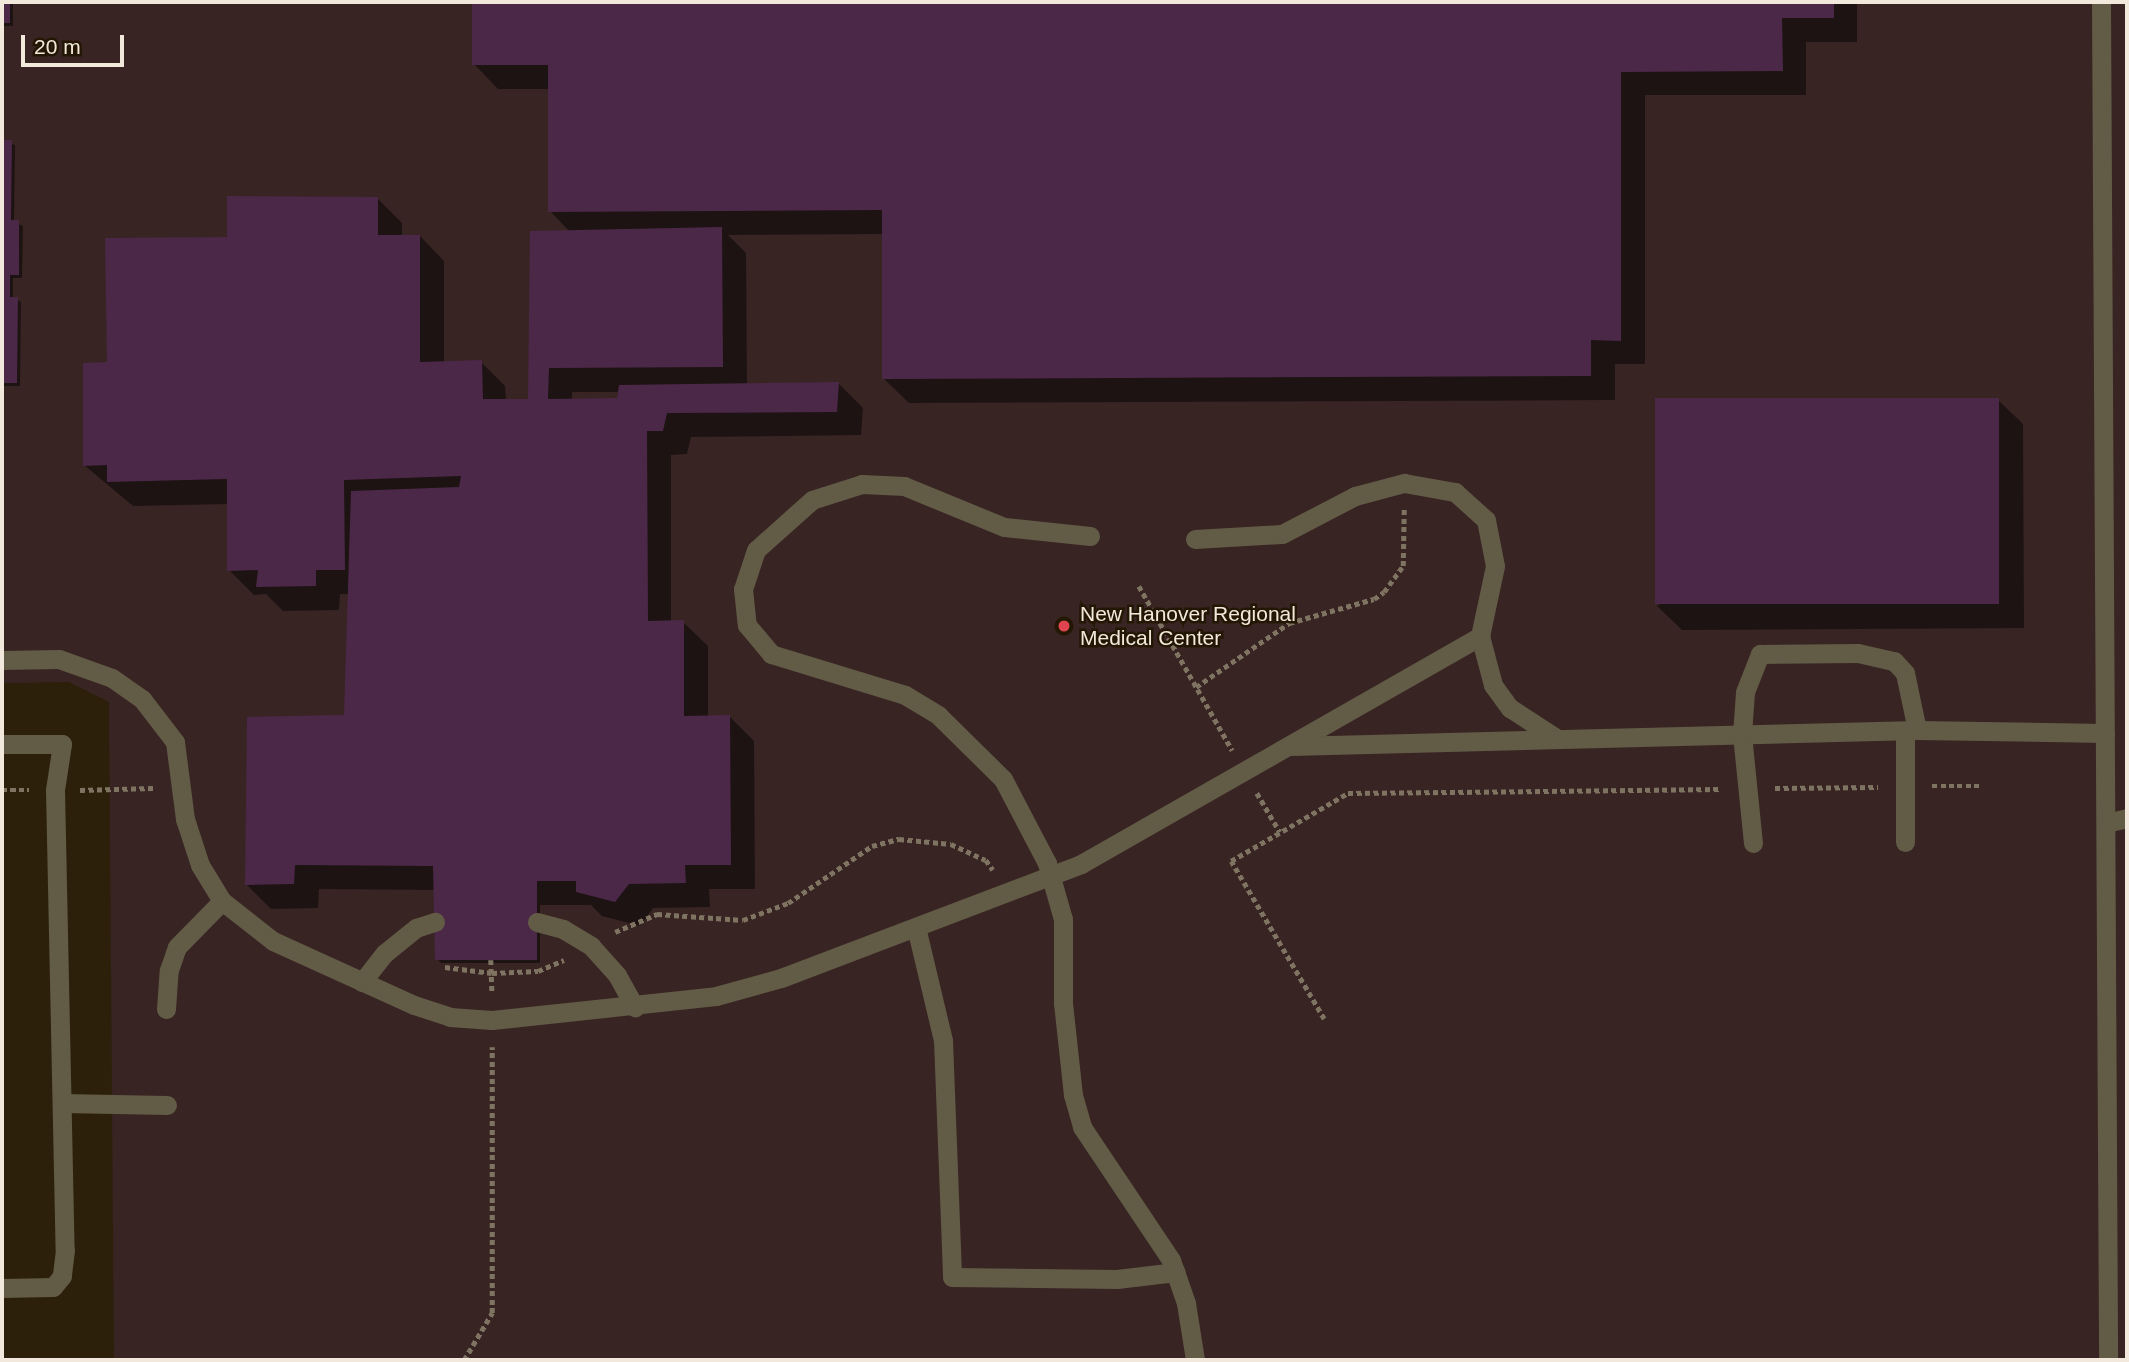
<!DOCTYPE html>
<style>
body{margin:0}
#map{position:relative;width:2129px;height:1362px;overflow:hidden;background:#2d200b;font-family:Arial,sans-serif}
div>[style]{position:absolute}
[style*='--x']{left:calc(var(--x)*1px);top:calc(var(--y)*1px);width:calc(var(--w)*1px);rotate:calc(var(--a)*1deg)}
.medical>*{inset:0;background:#382423}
.shadow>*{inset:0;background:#0007;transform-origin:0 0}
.building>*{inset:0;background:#4c2848;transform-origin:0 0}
.path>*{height:4.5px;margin-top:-2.25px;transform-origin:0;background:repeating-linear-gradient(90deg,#7f7462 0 5px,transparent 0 8.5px)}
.service>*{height:19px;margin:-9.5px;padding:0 9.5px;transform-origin:9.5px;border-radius:9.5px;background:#625b46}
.dots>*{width:19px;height:19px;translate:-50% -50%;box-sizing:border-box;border:4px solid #231703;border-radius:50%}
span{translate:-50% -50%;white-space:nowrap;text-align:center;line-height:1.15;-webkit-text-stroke:5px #231703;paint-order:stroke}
.poi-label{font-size:21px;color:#f2e9dc}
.left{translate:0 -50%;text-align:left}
.frame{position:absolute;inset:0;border:4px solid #f2e9dc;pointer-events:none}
.scale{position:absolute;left:21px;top:35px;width:103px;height:32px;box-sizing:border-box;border:4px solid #f2e9dc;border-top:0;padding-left:9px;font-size:21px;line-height:24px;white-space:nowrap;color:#f2e9dc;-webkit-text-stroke:5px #231703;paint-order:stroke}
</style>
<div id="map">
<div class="medical">
<i style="clip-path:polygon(2px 2px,2127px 2px,2127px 1360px,114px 1360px,109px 702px,69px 682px,2px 683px)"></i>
</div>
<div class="shadow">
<i style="left:2px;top:2px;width:11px;height:24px"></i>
<i style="clip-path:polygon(evenodd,474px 2px,1857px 2px,1857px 42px,1806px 42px,1806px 95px,1645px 95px,1645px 364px,1615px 364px,1615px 400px,909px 403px,884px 379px,883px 234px,728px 235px,746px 253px,747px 385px,838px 383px,863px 408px,861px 435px,691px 437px,687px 454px,671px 455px,671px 622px,683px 622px,708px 646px,708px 717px,730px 717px,754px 741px,755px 889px,709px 889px,710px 907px,653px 908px,640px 926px,602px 916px,591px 905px,540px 905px,540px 963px,441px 963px,437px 959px,437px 890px,319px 889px,318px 908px,271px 909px,246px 884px,346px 717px,350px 594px,340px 594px,339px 610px,283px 611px,266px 594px,254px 595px,229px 570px,229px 504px,133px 506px,84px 465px,109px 364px,229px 238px,378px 199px,402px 223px,402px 237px,420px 236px,444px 261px,444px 363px,481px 362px,505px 386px,506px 400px,530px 401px,570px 232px,550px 211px,550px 89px,498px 89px,474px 64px,474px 2px,572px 392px,620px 392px,619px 400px,572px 400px,572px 392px)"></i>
<i style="clip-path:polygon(2px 141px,15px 145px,14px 222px,23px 226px,22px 278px,13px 278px,13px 298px,21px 302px,20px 386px,2px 386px)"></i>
<i style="clip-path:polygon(1998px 400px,2023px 424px,2024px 628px,1682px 630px,1657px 606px)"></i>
</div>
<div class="building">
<i style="left:2px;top:2px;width:8px;height:21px"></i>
<i style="clip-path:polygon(472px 2px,1834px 2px,1834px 18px,1782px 18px,1783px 71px,1621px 72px,1621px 341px,1591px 340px,1591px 376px,882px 379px,882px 210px,548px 212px,548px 65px,472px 65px)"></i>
<i style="clip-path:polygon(2px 140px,12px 140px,11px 220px,19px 220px,19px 275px,10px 275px,10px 297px,18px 297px,17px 383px,2px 383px)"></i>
<i style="clip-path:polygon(227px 196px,378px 197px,378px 235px,420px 235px,420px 362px,482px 360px,483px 399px,528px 399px,530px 231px,722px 227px,723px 367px,549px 368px,548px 399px,617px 398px,619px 385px,839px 382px,837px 412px,667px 413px,663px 431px,647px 431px,648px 621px,684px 620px,684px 716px,730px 715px,731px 865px,685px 865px,686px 883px,629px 884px,615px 902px,576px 892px,576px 881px,537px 881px,537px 960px,435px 960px,433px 866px,295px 865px,294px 884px,245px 885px,247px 717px,344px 715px,351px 491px,459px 487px,461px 476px,344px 480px,345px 570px,316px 570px,316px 586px,256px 587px,258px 570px,227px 571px,227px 479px,107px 482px,107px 465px,83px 466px,83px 363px,107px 362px,105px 238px,227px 237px)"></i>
<i style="left:1999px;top:398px;width:206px;height:344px;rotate:90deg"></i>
</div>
<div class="path">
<i style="--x:1139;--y:586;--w:189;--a:60.4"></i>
<i style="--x:1196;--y:687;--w:113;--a:-34.5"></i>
<i style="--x:1289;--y:623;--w:88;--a:-15.8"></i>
<i style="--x:1374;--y:599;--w:12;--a:-35"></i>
<i style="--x:1384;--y:592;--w:32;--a:-54"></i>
<i style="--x:1403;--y:566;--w:57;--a:-89"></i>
<i style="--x:1932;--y:786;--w:49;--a:0"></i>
<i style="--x:1775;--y:788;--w:103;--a:-0.6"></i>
<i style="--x:2;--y:790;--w:27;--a:0"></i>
<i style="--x:80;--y:790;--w:73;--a:-1.6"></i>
<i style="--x:1257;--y:793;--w:45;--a:59.5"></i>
<i style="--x:615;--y:932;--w:46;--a:-23.2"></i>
<i style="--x:657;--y:914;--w:86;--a:4"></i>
<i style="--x:743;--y:920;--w:48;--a:-20.7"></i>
<i style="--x:788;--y:903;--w:102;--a:-34.2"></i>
<i style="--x:872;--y:846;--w:28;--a:-15"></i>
<i style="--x:899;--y:839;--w:52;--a:5.5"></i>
<i style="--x:951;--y:844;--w:38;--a:25"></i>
<i style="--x:986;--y:860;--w:12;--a:55"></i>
<i style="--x:491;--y:960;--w:32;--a:88"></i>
<i style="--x:445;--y:967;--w:47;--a:7.3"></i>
<i style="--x:492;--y:973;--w:46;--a:-2.5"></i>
<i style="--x:538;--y:971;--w:28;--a:-23"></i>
<i style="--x:1324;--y:1019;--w:183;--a:-120.5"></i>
<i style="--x:1231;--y:861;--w:135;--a:-30.2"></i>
<i style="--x:1348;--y:793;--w:373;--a:-0.6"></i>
<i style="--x:464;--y:1360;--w:55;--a:-59.2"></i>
<i style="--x:492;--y:1313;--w:266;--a:-90"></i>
</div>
<div class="service">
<i style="--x:2101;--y:2;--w:1358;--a:89.7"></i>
<i style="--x:1090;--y:536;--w:86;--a:-174"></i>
<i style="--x:1004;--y:527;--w:108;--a:-157.7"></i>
<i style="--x:904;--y:486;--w:42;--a:-177.3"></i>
<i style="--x:862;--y:484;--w:52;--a:162.3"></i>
<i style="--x:812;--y:500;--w:75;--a:138.2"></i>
<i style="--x:756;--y:550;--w:41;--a:108.4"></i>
<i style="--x:743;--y:589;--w:36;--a:84"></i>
<i style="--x:747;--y:625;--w:38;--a:50"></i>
<i style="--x:771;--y:654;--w:140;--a:17"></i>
<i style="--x:905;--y:695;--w:39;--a:31"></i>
<i style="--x:938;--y:715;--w:91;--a:44.6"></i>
<i style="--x:1003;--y:779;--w:95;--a:62.4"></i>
<i style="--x:1047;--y:863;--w:58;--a:74.1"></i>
<i style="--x:1063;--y:919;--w:84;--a:90"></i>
<i style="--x:1063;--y:1003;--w:93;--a:83.8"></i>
<i style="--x:1073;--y:1095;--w:33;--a:74"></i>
<i style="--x:1082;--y:1127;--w:160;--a:56.2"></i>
<i style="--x:1171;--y:1260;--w:46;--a:70.8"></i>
<i style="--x:1186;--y:1303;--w:58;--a:81"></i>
<i style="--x:1195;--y:539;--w:87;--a:-3.3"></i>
<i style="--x:1282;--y:534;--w:82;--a:-27.5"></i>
<i style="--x:1355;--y:496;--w:51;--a:-14.9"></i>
<i style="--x:1404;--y:483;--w:52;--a:10"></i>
<i style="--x:1455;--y:492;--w:42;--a:42.1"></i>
<i style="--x:1486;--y:520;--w:47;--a:78.9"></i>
<i style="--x:1495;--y:566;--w:72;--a:102.1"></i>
<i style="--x:1480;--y:636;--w:51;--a:75.1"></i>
<i style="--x:1493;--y:685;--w:29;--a:54"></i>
<i style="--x:1510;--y:708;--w:55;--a:33.1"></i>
<i style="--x:2;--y:660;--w:57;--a:-1"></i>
<i style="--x:59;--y:659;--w:56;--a:19.7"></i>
<i style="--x:112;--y:678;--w:37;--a:35"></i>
<i style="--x:142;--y:699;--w:54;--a:52.5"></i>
<i style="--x:175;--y:742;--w:78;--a:82.6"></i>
<i style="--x:185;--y:819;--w:48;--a:71.9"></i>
<i style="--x:200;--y:865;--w:42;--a:58.6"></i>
<i style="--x:222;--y:901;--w:65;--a:38.1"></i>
<i style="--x:273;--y:941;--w:155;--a:24.4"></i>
<i style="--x:414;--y:1005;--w:38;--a:18"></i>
<i style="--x:450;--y:1017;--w:42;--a:4.1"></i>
<i style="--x:492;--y:1020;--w:225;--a:-6.1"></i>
<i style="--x:716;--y:996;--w:67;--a:-15.5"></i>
<i style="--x:781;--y:978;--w:321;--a:-20.8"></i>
<i style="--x:1081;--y:864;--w:460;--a:-29.7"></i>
<i style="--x:2;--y:744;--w:60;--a:0"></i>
<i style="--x:62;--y:744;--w:47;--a:98.7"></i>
<i style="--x:55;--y:790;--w:460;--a:88.8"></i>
<i style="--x:65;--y:1250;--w:26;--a:97"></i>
<i style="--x:62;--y:1276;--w:14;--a:129"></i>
<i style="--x:53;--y:1287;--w:51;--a:178.9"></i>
<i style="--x:1291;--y:746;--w:626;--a:-1.46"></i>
<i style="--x:1917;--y:730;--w:188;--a:0.9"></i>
<i style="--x:2106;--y:823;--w:22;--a:-13"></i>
<i style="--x:1905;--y:842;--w:111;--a:-90"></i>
<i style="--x:1753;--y:843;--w:110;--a:-95.8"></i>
<i style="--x:1742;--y:734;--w:42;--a:-85.9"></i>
<i style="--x:1745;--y:692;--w:41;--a:-68.5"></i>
<i style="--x:1760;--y:654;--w:98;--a:-0.6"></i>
<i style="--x:1858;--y:653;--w:37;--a:13"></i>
<i style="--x:1894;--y:661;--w:16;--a:47"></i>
<i style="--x:1905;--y:673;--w:58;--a:78.1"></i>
<i style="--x:537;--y:922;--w:27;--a:15"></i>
<i style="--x:563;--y:929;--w:33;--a:31"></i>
<i style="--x:591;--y:946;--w:39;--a:48"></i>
<i style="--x:617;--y:975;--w:37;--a:61"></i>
<i style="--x:916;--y:927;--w:116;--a:76.6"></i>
<i style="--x:943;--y:1040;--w:237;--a:87.8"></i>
<i style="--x:952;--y:1277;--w:165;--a:0.7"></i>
<i style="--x:1117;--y:1279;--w:59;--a:-6.8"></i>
<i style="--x:362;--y:982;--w:37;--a:-52"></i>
<i style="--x:385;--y:953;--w:40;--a:-39"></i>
<i style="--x:416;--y:928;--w:20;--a:-18"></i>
<i style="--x:166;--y:1009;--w:39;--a:-86"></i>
<i style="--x:169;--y:970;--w:24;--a:-71"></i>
<i style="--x:177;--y:947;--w:64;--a:-45.6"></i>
<i style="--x:62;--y:1103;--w:105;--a:1.1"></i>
</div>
<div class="dots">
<i style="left:1064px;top:626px;background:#e0444e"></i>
</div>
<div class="poi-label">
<span class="left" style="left:1080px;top:626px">New Hanover Regional<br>Medical Center</span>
</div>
<div class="frame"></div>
<div class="scale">20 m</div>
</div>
